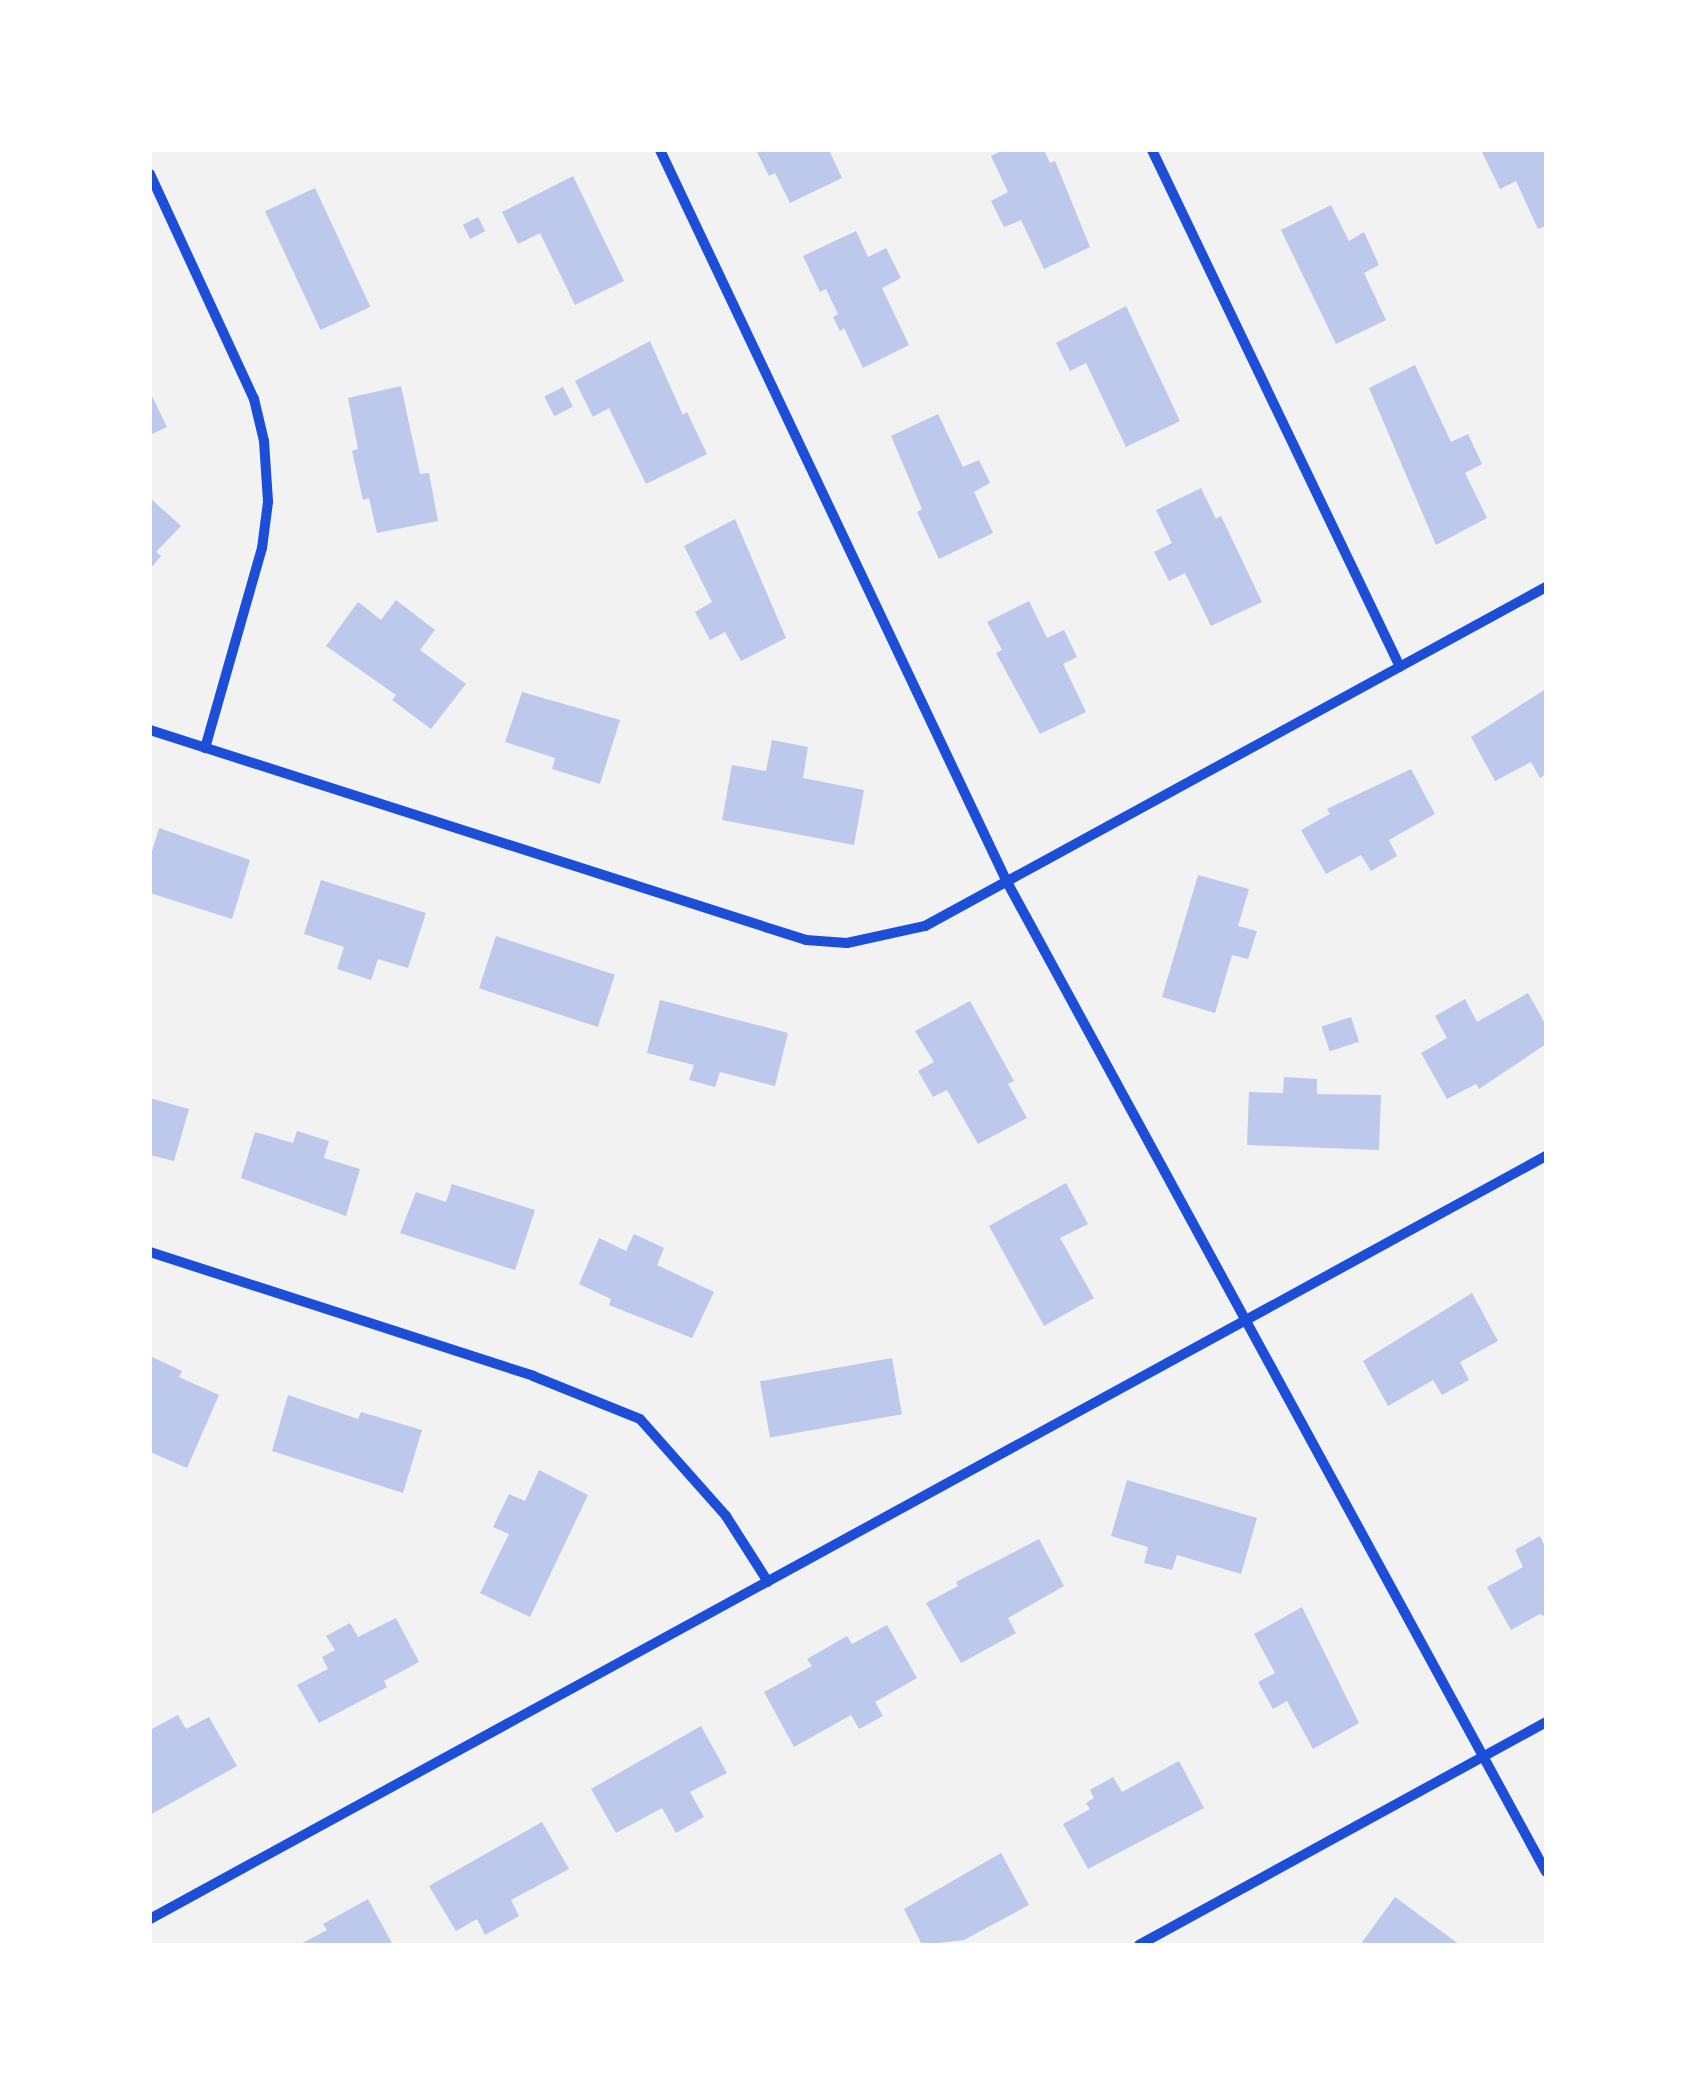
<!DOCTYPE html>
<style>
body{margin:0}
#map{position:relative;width:1696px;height:2095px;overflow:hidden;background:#f2f2f2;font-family:Inter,sans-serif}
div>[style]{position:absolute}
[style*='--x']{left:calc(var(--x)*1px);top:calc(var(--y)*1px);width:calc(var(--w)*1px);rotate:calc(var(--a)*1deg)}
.building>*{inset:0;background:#bdc9ec;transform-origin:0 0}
.minor>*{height:10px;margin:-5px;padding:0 5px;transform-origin:5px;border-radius:5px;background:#1d4ed8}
span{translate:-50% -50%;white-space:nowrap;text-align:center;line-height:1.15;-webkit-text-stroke:9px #fff;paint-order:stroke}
.frame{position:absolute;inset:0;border:152px solid #fff;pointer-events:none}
</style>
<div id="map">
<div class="building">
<i style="clip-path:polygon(756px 150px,829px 150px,842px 178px,790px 203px,775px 173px,769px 176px)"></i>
<i style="clip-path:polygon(1003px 150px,1044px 150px,1050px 163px,1055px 161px,1090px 247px,1044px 269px,1021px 220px,1004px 227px,991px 201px,1008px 192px,991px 156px)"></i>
<i style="clip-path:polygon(1481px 150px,1546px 150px,1546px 226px,1538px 229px,1516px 181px,1500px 189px)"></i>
<i style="clip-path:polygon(573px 176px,624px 281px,575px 305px,540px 233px,518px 244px,502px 212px)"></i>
<i style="left:315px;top:188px;width:131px;height:55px;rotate:65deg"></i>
<i style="clip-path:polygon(1331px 205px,1349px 241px,1364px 232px,1379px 265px,1364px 273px,1386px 320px,1336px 344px,1281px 230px)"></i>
<i style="left:478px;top:217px;width:16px;height:17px;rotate:63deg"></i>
<i style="clip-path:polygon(856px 231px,868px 257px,886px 248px,901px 278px,882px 288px,909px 345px,863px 368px,844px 328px,840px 331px,833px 317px,838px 314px,826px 289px,820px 292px,803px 256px)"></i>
<i style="clip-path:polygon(1126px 306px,1180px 421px,1126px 447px,1086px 363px,1070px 371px,1056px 343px)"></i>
<i style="clip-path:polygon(650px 341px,683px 415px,687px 412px,707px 454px,646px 484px,609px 408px,593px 417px,575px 381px)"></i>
<i style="clip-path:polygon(1415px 365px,1451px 442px,1468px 434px,1482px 464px,1465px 473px,1487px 518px,1436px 545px,1369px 388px)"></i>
<i style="clip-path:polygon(401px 386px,420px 474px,429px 473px,438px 521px,377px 533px,369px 498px,363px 500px,352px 451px,358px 449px,348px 398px)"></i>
<i style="left:563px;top:387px;width:22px;height:21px;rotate:63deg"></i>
<i style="clip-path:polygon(150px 392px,167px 427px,150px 435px)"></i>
<i style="clip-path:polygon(938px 414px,963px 467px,979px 460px,990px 483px,974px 492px,993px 533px,939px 559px,917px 512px,922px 509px,891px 436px)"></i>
<i style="clip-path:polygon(1201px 488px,1216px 519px,1221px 516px,1262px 602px,1211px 626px,1185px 573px,1169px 581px,1154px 552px,1172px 543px,1156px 510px)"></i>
<i style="clip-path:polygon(150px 498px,181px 526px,156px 552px,161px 556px,150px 569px)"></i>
<i style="clip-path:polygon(735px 519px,786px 638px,741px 661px,725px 632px,710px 640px,695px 612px,712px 602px,684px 546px)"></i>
<i style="clip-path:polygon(396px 600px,435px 630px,420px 650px,466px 684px,431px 729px,392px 700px,396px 695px,326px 646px,358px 602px,381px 620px)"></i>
<i style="clip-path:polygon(1029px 601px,1047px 638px,1064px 630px,1077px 657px,1063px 664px,1086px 712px,1040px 734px,996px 653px,1002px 650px,987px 622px)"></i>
<i style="clip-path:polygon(1544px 690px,1546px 774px,1540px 778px,1531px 762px,1495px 781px,1471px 737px)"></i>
<i style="clip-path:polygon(522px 692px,620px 720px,600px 784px,552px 769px,555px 758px,505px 742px)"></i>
<i style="clip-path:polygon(772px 740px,808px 747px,803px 778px,864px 790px,854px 845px,722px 820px,732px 765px,766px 771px)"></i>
<i style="clip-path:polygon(1411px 769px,1435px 814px,1389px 840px,1397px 856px,1371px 871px,1361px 855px,1326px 874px,1301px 830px,1330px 814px,1327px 809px)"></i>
<i style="clip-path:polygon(159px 828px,250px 860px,232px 919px,150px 893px,150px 858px)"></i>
<i style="clip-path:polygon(1198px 875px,1249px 889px,1238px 926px,1257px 931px,1248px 959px,1232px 955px,1215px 1013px,1162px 997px)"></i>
<i style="clip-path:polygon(321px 880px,426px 913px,408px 968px,378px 959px,371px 980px,337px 969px,344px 947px,304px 934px)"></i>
<i style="left:496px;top:936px;width:125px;height:55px;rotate:18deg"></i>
<i style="clip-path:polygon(1528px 993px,1546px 1025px,1546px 1044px,1479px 1089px,1476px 1084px,1447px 1099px,1421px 1053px,1447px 1038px,1435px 1016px,1465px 999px,1477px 1022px)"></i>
<i style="clip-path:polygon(660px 1000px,788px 1033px,775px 1086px,720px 1072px,715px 1087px,689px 1080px,694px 1065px,647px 1053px)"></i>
<i style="clip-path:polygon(970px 1001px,1014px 1081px,1008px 1084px,1027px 1118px,978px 1144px,947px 1090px,933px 1097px,918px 1071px,934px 1062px,915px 1031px)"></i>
<i style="left:1351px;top:1017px;width:26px;height:31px;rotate:72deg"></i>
<i style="clip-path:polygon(1284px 1077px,1317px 1079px,1317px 1094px,1381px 1095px,1379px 1150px,1247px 1145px,1249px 1092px,1283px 1093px)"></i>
<i style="clip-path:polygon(150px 1098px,189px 1109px,174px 1161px,150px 1155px)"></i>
<i style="clip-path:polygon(297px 1131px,329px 1141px,324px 1158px,360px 1169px,346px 1216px,241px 1178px,255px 1132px,293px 1143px)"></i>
<i style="clip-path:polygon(1066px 1183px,1088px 1224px,1060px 1238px,1094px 1298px,1044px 1326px,989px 1226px)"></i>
<i style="clip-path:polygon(452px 1184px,535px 1210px,515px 1270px,400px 1233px,416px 1192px,446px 1202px)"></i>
<i style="clip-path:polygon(634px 1234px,664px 1248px,657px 1265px,714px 1292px,692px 1338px,609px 1305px,611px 1299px,579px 1284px,599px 1238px,626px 1251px)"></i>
<i style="clip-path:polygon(1472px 1293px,1498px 1341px,1460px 1362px,1469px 1380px,1442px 1395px,1433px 1380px,1388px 1406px,1363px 1361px)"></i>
<i style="clip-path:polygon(150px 1356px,182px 1371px,179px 1377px,219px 1395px,187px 1468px,150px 1452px)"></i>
<i style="left:892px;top:1358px;width:57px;height:134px;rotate:80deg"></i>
<i style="clip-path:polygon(288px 1395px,358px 1419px,361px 1412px,422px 1430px,403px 1493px,272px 1451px)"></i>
<i style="clip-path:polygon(539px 1470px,588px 1495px,530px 1617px,480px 1593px,509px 1534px,493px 1527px,509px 1494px,525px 1501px)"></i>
<i style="clip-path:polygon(1127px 1480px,1257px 1518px,1241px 1574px,1177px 1555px,1172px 1570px,1144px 1563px,1148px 1547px,1111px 1536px)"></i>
<i style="clip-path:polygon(1540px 1536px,1546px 1549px,1546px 1617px,1540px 1614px,1511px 1630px,1487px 1587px,1523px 1567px,1515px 1550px)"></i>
<i style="clip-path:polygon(1039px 1539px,1064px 1586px,1008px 1618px,1016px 1633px,961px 1663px,926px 1603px,958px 1586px,956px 1582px)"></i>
<i style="clip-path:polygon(1302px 1607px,1359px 1723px,1313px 1749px,1287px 1701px,1273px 1709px,1258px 1682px,1275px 1673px,1254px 1634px)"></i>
<i style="clip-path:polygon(396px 1618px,419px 1662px,384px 1681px,387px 1687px,319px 1723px,297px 1685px,328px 1669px,322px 1657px,335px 1650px,326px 1636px,350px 1623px,358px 1637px)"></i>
<i style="clip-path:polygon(887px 1625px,917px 1678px,875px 1702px,883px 1716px,859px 1729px,851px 1715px,794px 1747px,764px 1692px,812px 1666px,807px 1659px,847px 1636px,852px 1644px)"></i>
<i style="clip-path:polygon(178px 1715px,186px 1729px,209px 1717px,237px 1766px,150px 1815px,150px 1730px)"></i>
<i style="clip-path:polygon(701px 1726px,727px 1773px,690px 1792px,704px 1817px,676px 1833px,662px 1808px,616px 1833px,591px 1789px)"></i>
<i style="clip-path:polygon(1179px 1761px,1204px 1808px,1088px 1869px,1063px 1824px,1090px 1809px,1086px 1803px,1094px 1798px,1090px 1790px,1113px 1777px,1122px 1792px)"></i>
<i style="clip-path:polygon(542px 1822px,569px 1869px,511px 1900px,519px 1916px,485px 1935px,477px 1919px,456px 1931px,429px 1886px)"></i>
<i style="clip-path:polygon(1001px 1853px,1029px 1905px,964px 1940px,922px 1945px,904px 1909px)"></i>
<i style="clip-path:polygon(1395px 1897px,1460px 1945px,1360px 1945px)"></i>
<i style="clip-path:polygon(368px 1899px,393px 1945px,299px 1945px,327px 1930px,323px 1924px)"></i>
</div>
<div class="minor">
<i style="--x:660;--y:150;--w:810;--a:64.64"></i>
<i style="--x:1007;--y:882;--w:1127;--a:61.43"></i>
<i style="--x:1152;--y:150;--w:573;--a:64.37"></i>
<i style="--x:150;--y:174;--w:248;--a:65.2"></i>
<i style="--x:254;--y:399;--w:43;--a:76.6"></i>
<i style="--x:264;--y:441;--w:61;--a:86.2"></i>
<i style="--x:268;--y:502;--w:46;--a:97.4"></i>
<i style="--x:262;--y:548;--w:208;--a:105.9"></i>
<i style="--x:150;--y:730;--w:689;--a:17.75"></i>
<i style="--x:806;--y:940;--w:41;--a:4.2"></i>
<i style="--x:847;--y:943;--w:80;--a:-12.3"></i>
<i style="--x:925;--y:926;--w:708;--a:-28.63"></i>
<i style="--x:150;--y:1252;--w:403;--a:17.9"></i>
<i style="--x:533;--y:1376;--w:115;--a:21.9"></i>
<i style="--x:640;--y:1419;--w:130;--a:48.4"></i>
<i style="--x:726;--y:1516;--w:78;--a:57.5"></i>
<i style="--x:150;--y:1919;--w:1591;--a:-28.66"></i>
<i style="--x:1139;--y:1945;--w:464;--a:-28.7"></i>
</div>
<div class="frame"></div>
</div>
